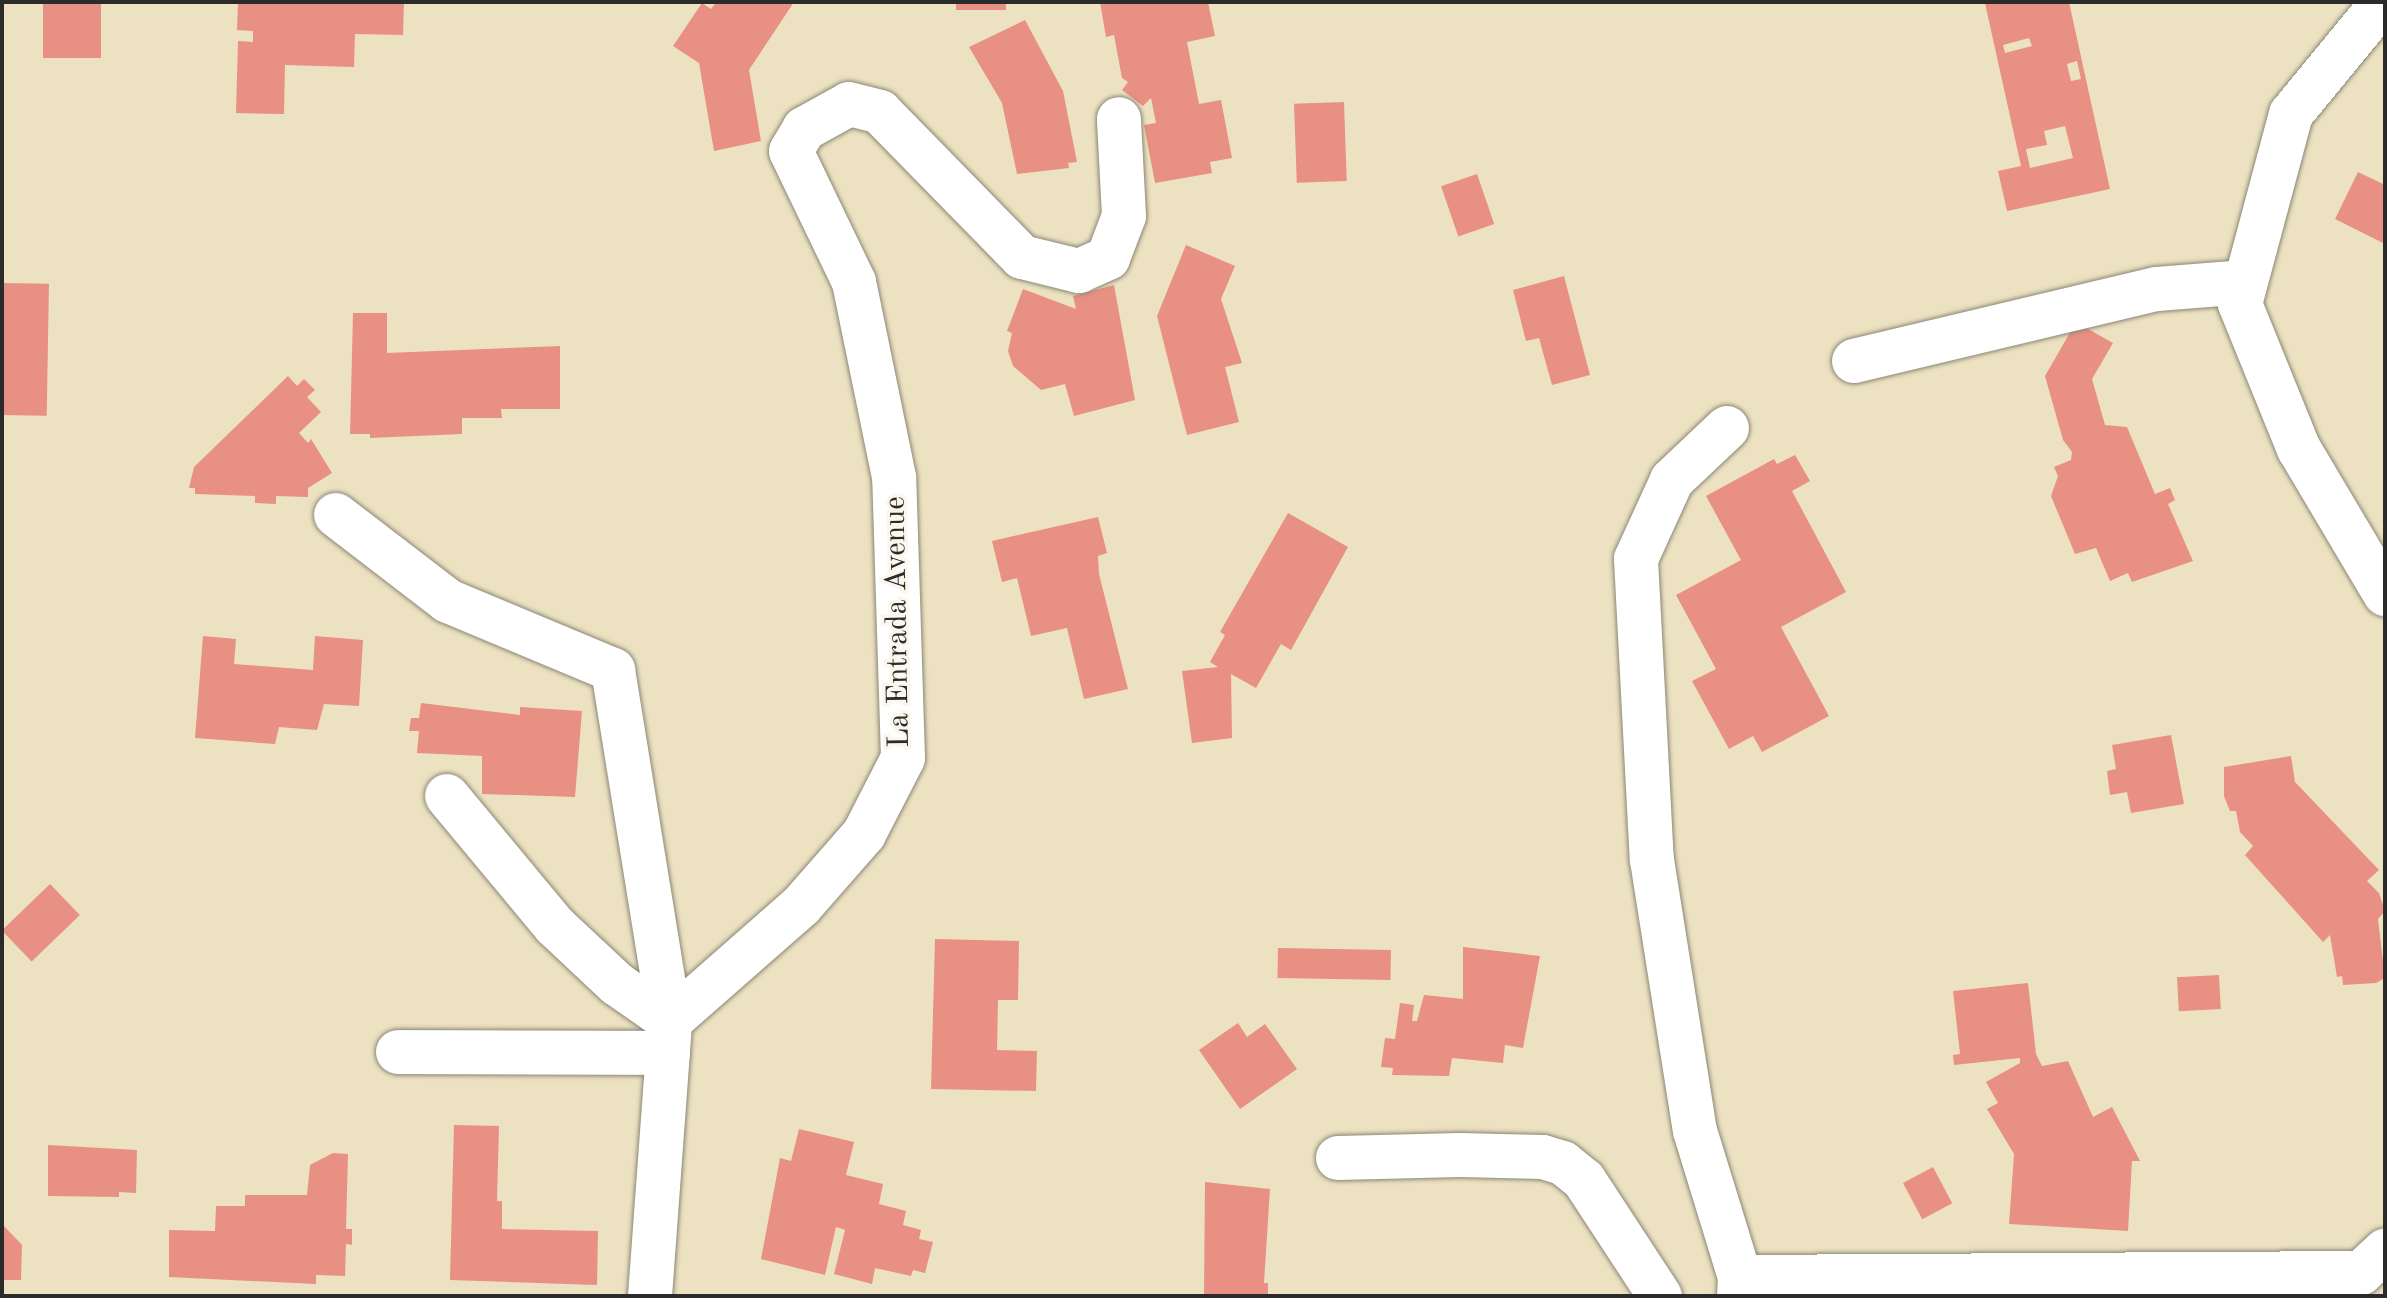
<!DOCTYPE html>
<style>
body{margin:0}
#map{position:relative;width:2387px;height:1298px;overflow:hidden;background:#ece2c1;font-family:"Old Standard TT",serif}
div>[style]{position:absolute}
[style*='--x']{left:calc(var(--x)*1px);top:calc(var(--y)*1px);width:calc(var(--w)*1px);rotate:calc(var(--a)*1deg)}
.building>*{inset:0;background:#e79083;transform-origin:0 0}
.roads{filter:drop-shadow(0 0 2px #8c8676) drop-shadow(0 0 2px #8c8676)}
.minor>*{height:44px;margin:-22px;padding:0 22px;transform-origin:22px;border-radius:22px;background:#fff}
span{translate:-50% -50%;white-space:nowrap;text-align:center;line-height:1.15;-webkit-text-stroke:7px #fbf7ec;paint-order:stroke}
.street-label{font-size:30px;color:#2b2b2b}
.frame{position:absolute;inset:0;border:4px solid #2b2b2b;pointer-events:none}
</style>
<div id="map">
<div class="building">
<i style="left:43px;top:2px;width:58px;height:56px"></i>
<i style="clip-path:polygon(238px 2px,404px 2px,403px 35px,355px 34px,354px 67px,285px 65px,284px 114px,236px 113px,238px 41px,253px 42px,253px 31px,237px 30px)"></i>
<i style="clip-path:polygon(716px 2px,794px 2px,749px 70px,761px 141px,714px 151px,699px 63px,673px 46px,702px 3px,711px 9px)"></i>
<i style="left:956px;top:2px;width:50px;height:8px"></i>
<i style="clip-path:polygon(1100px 2px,1208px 2px,1215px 36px,1187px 42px,1199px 104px,1221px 100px,1232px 158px,1210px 162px,1212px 173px,1155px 183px,1144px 125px,1156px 123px,1151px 98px,1143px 106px,1122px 90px,1128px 82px,1122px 78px,1114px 35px,1106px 37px)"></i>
<i style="clip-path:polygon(evenodd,2069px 2px,2110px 189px,2007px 211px,1998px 171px,2021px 166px,1985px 3px,2069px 2px,2029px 38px,2032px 46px,2005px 53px,2003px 45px,2029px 38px,2069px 2px,2077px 61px,2081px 79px,2071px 81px,2067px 64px,2077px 61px,2069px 2px,2065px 126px,2073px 158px,2030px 168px,2026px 149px,2047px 145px,2044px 131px,2065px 126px)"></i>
<i style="clip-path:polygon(1025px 20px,1063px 91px,1077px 162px,1068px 163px,1069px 168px,1017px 174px,1002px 103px,969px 47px)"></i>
<i style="left:1344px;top:102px;width:79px;height:50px;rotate:88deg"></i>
<i style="clip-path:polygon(2358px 172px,2385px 185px,2385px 244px,2335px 219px)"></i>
<i style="left:1477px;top:174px;width:53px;height:38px;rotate:71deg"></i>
<i style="clip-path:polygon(1186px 245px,1235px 266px,1221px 299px,1242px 363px,1225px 367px,1239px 422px,1187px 435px,1157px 316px)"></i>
<i style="clip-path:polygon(1564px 276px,1590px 375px,1552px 385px,1539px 338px,1526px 341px,1513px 290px)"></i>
<i style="left:2px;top:283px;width:47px;height:132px;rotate:1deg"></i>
<i style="clip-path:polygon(1114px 285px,1135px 400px,1074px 416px,1065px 384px,1041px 390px,1013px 366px,1008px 351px,1012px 333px,1007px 331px,1023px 289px,1076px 309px,1073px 296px)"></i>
<i style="clip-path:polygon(353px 313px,387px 313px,387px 353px,560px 346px,560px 409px,501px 409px,502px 418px,462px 418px,462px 434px,370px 438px,370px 434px,350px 434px)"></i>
<i style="clip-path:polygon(2076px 322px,2113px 343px,2092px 379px,2105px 425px,2127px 427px,2155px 494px,2170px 488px,2175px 500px,2168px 504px,2193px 561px,2132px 582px,2128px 573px,2110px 581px,2096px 548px,2075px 554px,2051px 496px,2058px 476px,2054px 467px,2071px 460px,2072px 452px,2063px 440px,2045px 376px)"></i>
<i style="clip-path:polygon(288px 376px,297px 386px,304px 379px,315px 390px,307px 397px,321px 412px,299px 433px,308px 443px,311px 439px,332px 473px,308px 488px,308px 497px,276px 496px,276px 504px,255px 503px,255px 496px,195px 494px,195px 488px,189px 488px,194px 467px)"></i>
<i style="clip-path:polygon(1795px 455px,1810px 481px,1792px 491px,1846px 592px,1781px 627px,1829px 716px,1762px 752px,1753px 736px,1729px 749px,1692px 681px,1716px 669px,1676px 595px,1741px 560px,1706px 496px,1774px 459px,1777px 464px)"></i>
<i style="clip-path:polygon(1288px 513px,1348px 547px,1291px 650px,1281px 644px,1256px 688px,1231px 674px,1232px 738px,1192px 743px,1182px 671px,1218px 667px,1210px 662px,1225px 635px,1220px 632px)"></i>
<i style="clip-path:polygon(1098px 517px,1107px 553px,1098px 556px,1099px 574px,1128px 689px,1084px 699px,1067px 628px,1031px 636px,1017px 578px,1002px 582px,992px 541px)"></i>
<i style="clip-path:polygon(203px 636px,236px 639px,234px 664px,313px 670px,315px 636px,363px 640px,359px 706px,324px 704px,317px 730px,279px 727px,275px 744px,195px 738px)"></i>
<i style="clip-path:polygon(421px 703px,520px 715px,520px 707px,582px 711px,575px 797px,482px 794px,482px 756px,417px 753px,419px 731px,409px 731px,411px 718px,419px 718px)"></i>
<i style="clip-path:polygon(2171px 735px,2184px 804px,2131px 813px,2127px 792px,2110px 795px,2107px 771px,2116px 769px,2112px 745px)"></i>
<i style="clip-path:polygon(2291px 756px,2295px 782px,2379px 870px,2367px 881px,2379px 893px,2385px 911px,2378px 919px,2385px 978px,2376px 983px,2343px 985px,2342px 976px,2337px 977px,2330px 935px,2323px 942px,2245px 855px,2253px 846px,2240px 832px,2236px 811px,2230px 811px,2224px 796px,2224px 767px)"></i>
<i style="left:50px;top:884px;width:43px;height:67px;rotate:46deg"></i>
<i style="clip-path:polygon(935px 939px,1019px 941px,1018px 1000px,998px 1000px,997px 1050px,1037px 1051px,1036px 1091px,931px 1089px)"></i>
<i style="clip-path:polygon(1463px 947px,1540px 956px,1523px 1048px,1505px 1045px,1503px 1063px,1452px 1058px,1449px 1076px,1392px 1075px,1393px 1068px,1381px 1067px,1385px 1038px,1395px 1039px,1400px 1003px,1414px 1005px,1412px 1021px,1417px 1021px,1424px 995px,1463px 999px)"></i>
<i style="left:1278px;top:948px;width:113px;height:30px;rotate:1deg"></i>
<i style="left:2219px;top:975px;width:34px;height:42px;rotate:87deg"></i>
<i style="clip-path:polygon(2028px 983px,2036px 1054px,2042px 1066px,2068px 1061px,2093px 1117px,2112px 1107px,2140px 1161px,2132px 1161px,2128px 1231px,2009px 1224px,2014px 1154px,1987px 1109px,1998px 1103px,1986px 1082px,2020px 1063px,2020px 1058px,1954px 1065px,1953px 1055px,1960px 1054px,1953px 991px)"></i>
<i style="clip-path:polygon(1238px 1023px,1247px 1037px,1265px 1024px,1297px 1069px,1240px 1109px,1199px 1050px)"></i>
<i style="clip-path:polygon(454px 1125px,499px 1126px,497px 1201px,502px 1201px,502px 1229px,598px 1231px,597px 1285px,450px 1280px)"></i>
<i style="clip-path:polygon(799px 1129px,854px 1142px,846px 1175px,883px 1184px,879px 1204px,906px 1211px,903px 1225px,921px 1230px,919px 1239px,933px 1242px,925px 1273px,913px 1270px,911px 1276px,875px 1268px,872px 1284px,834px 1274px,845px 1230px,836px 1227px,825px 1275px,761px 1259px,780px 1158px,791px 1161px)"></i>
<i style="clip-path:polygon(48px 1145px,137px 1150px,136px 1193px,119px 1192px,119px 1197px,48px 1196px)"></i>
<i style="clip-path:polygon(333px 1153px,348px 1154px,346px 1229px,352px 1229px,352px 1245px,346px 1244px,345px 1276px,316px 1275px,316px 1284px,169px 1277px,169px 1230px,215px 1231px,216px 1206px,245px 1206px,245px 1195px,307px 1195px,310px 1165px)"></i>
<i style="left:1933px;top:1167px;width:41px;height:34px;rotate:62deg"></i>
<i style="clip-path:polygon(1205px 1182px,1270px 1189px,1264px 1283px,1268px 1283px,1268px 1296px,1204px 1296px)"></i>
<i style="clip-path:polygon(2px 1224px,22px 1245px,21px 1280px,2px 1280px)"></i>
</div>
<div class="roads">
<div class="minor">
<i style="--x:2383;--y:2;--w:145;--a:129.4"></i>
<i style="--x:2291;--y:114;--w:197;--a:105"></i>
<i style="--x:2240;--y:304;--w:157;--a:67.9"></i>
<i style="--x:2299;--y:449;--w:169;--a:59.3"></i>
<i style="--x:1854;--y:361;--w:311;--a:-13.4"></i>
<i style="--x:2157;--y:289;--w:89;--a:-4.5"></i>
<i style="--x:1727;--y:428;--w:76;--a:136.6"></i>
<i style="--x:1672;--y:480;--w:87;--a:114.5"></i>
<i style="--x:1636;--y:559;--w:301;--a:87"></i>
<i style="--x:1652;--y:860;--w:274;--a:81"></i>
<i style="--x:1695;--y:1131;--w:153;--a:72.9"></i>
<i style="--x:1740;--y:1277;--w:19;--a:93"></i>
<i style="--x:336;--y:515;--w:141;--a:37.5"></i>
<i style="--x:448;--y:601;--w:179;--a:22.7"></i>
<i style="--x:613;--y:670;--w:356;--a:80.8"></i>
<i style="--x:447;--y:796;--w:169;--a:50.3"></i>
<i style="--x:555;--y:926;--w:85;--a:43.1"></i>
<i style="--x:617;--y:984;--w:65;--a:34.9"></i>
<i style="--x:398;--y:1052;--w:270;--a:0.2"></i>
<i style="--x:1338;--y:1158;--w:122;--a:-1.4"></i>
<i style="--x:1460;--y:1155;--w:83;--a:1.4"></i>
<i style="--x:1543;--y:1157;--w:21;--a:17"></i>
<i style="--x:1563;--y:1163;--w:27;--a:39"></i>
<i style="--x:1584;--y:1180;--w:139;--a:56.8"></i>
<i style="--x:1740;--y:1277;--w:621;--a:-0.37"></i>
<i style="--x:2361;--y:1273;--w:33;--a:-43"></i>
<i style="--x:650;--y:1296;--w:276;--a:-85.8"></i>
<i style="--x:670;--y:1021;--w:174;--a:-41.3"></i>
<i style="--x:801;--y:906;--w:96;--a:-48.8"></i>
<i style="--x:864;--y:834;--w:85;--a:-62.8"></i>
<i style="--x:903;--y:758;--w:281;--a:-91.8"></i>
<i style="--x:894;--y:477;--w:199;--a:-101.6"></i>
<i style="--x:854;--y:282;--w:145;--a:-115.7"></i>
<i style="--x:791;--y:151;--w:26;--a:-59"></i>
<i style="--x:804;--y:129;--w:51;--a:-29.1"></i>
<i style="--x:849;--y:104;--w:32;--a:14"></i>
<i style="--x:880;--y:112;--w:203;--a:45.6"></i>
<i style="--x:1022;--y:257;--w:59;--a:13.8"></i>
<i style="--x:1079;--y:271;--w:32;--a:-24"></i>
<i style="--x:1108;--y:258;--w:45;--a:-69.1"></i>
<i style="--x:1124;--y:216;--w:97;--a:-93"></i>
</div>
</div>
<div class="street-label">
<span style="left:898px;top:622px;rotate:-91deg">La Entrada Avenue</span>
</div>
<div class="frame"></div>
</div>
